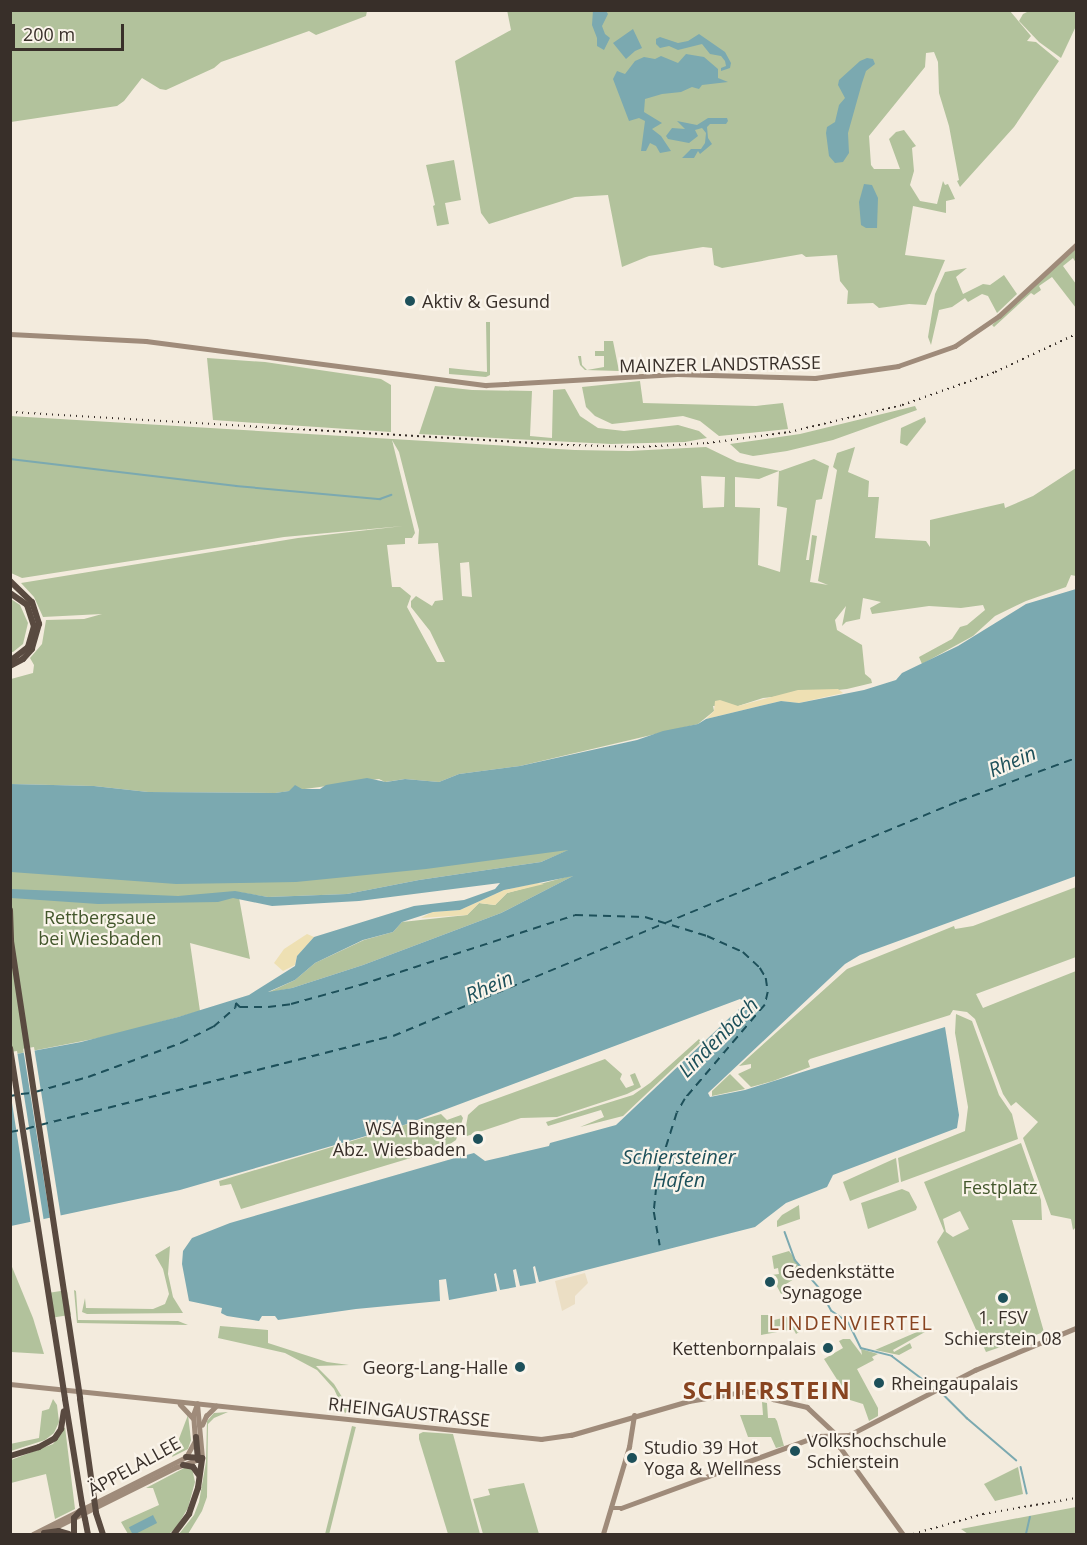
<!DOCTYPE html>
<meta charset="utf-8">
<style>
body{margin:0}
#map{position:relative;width:1087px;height:1545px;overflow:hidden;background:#f3ebdd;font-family:"Open Sans",sans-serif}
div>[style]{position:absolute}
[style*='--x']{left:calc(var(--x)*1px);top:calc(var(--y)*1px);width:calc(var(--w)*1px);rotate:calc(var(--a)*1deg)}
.green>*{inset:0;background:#b2c29c;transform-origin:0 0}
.sand>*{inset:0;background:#eee0b3}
.plaza>*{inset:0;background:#ebdec4}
.water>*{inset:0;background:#7ba9b0;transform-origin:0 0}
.pier>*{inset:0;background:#f3ebdd;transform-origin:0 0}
.stream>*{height:1.5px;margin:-0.75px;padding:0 0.75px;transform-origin:0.75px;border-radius:0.75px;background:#7ba9b0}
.ferry>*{height:1.5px;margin-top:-0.75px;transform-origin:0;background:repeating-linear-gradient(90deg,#1d505a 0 8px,transparent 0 14px)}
.secondary>*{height:4.5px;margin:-2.25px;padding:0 2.25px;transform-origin:2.25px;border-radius:2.25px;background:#9f8b7a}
.highway>*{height:6px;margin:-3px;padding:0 3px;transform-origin:3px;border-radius:3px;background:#594a40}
.rail>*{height:1.5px;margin-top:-0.75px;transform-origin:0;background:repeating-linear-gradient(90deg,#382f29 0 1.5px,transparent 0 6px)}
.highway-bridge>*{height:6px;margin:-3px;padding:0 3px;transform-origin:3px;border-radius:3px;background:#594a40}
.dots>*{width:16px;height:16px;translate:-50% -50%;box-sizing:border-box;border:3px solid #faf4ea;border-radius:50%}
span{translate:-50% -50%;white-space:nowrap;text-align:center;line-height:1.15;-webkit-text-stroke:4.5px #faf4ea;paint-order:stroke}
.poi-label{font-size:18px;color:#382f29}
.left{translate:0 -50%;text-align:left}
.right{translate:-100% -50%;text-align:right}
.street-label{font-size:18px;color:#382f29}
.park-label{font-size:18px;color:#43572c}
.water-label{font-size:20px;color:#1d505a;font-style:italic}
.neighbourhood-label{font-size:20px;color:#884420;letter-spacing:1.5px}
.district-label{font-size:24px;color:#884420;font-weight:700;letter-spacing:1.5px}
.frame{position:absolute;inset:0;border:12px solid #382f29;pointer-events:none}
.scale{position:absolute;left:12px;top:24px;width:112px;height:27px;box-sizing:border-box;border:3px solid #382f29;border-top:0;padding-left:8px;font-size:18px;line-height:21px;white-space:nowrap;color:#382f29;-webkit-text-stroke:4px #faf4ea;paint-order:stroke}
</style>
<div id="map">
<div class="green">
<i style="clip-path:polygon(507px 10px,1010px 11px,1031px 36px,1027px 41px,1036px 42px,1059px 61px,1014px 127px,960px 187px,957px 181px,959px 180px,949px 126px,939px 93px,938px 62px,934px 52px,926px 53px,925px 67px,869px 136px,871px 165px,874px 169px,900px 169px,889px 139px,896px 132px,904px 130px,916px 146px,912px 148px,914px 171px,910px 185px,920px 201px,937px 204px,943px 181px,945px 185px,948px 184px,955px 199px,946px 201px,946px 213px,913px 206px,905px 255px,945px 260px,926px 305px,909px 304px,879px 308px,873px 303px,847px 304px,848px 291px,840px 281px,837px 255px,806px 257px,802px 254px,722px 268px,714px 265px,712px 248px,703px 247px,649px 256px,622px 267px,608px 195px,575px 197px,489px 224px,481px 213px,455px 61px,511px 30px)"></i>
<i style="clip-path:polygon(1031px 10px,1076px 11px,1076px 26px,1061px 58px,1039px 42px,1019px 21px,1023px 14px)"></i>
<i style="clip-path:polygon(10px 11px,11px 10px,367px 11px,366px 16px,316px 35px,309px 31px,221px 62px,214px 68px,166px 90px,160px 89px,142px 78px,124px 101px,117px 106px,11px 122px)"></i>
<i style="clip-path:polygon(454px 160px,461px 200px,445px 203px,449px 224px,437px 226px,433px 206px,435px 205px,426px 165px)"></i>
<i style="clip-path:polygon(1076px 247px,1076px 263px,1073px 258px,1063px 266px,1076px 284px,1076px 308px,1052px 277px,1039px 286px,1041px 290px,1034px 295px,1031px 293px,994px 327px,992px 325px)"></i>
<i style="clip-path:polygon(967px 268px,956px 277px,963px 294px,983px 284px,990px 285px,1004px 275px,1017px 294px,997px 313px,988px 296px,982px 294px,968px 302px,965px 298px,952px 307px,939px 310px,931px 345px,928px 337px,935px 294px,945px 272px)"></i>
<i style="clip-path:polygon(486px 322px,490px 322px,490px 375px,486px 377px,449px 374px,449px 368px,487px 372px)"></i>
<i style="clip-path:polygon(604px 341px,613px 341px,619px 371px,585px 370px,580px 365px,578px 356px,581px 356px,582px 365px,587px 370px,604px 367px,604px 356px,595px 356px,595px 351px,604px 351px)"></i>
<i style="clip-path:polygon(207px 358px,265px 362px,381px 379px,391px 385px,391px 432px,213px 420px)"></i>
<i style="clip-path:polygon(640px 381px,643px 403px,756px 406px,783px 403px,788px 429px,719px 436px,700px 421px,683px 416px,612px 424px,595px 416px,586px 407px,582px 387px)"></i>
<i style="clip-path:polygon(435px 386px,472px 390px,532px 391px,530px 436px,552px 438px,553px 390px,565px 389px,580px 416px,598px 428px,624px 431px,678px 425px,699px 431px,707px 438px,685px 442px,611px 444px,419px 434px)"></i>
<i style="clip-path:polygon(915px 406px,917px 410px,833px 440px,787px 451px,753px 456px,740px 453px,730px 444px,800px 434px)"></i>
<i style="clip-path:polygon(evenodd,10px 416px,575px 450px,629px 451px,706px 447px,737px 462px,780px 471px,814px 459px,829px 466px,822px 499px,816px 500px,806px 560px,809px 560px,812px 535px,817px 536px,810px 582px,828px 585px,818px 581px,837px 470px,833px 467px,837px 453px,855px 447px,848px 472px,869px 481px,868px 497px,879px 497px,875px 538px,926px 541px,930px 547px,930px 520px,1004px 503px,1005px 508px,1033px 496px,1076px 468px,1076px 576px,1071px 575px,1066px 587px,1026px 601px,995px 616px,973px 636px,922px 664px,919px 657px,952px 639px,960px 627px,967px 625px,985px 610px,983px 605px,961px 608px,929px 606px,872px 614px,870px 608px,881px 602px,863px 598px,860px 619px,846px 622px,842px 626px,846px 606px,835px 620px,837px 630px,862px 645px,865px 674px,871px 679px,872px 683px,847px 689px,763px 698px,738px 706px,713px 706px,714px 711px,698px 724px,520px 766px,459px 774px,439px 782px,405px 779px,385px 782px,379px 779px,275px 793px,148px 792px,94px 786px,11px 784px,11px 679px,33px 673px,34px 665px,30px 658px,42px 644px,46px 620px,84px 619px,102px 614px,43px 617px,34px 597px,21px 583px,298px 538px,403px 526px,284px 537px,22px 578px,11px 573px,10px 416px,392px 440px,399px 452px,410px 495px,419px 530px,418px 544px,438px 543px,443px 600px,435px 601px,432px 606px,416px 596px,411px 601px,411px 607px,430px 631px,445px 662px,437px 662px,407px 607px,411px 596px,400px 587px,392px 587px,387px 545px,405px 544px,405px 538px,412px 538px,415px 533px,392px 440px,10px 416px,779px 471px,777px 506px,787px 508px,780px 572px,758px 565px,760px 508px,735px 507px,735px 477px,759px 479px,779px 471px,10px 416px,701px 476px,725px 477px,724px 507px,703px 508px,701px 476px,10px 416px,469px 562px,472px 597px,462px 596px,460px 563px,469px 562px)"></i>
<i style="clip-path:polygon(925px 417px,926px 422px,907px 446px,900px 443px,901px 428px)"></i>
<i style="clip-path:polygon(11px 599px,20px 605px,28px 623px,23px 644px,13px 652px,11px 652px)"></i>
<i style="clip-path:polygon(11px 833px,571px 849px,541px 862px,419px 880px,347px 894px,268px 897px,238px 892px,250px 959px,190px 943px,200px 1011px,114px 1035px,11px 1055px)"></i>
<i style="clip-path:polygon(577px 874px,501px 913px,363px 965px,292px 988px,267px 993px,295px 980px,315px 963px,364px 940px,393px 932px,402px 922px,467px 915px,479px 903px,495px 905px,507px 893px)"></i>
<i style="clip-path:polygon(1076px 887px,1076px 957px,976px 994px,983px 1008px,1076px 971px,1076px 1227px,1073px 1230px,1071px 1219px,1051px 1215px,1023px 1138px,1038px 1122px,1016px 1102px,1011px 1106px,1003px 1094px,975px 1019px,967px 1012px,953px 1010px,950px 1015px,810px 1059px,808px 1061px,810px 1067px,773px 1081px,751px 1087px,738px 1074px,751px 1068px,751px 1064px,739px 1066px,847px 969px,954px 926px,955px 929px,973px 926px)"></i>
<i style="clip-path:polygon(956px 1014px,972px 1021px,999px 1095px,1012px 1114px,1018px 1139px,901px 1182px,898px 1158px,965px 1131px,968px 1107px,955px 1033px)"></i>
<i style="clip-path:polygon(699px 1039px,701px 1042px,623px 1116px,580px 1127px,604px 1117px,601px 1110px,548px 1126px,546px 1122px,633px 1095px,650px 1083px)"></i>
<i style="clip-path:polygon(605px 1059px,622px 1074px,620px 1079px,626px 1088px,634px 1085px,630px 1075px,635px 1073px,641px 1087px,627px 1094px,557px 1117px,521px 1118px,464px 1137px,468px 1115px,479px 1105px)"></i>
<i style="clip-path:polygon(730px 1074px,745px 1089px,712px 1096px,712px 1091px)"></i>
<i style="clip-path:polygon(441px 1114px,447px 1120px,461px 1115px,463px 1118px,456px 1140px,444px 1148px,241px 1209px,231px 1184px,220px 1186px,219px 1181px)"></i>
<i style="clip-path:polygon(evenodd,1021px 1143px,1041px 1200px,1042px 1220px,1012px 1220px,1044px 1332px,986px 1352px,937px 1242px,944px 1231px,924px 1182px,1021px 1143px,960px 1211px,969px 1229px,953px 1237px,946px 1232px,943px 1219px,960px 1211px)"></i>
<i style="clip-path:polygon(896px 1158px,899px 1182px,850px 1201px,843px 1182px)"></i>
<i style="clip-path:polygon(902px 1189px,909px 1192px,917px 1207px,916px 1210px,868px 1229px,861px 1203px)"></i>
<i style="clip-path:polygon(799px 1205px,800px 1219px,777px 1227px,777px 1221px,782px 1215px)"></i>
<i style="clip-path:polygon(170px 1246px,168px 1274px,173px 1297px,183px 1313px,87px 1314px,82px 1312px,85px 1298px,86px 1308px,153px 1309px,165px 1304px,169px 1294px,163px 1269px,155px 1255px)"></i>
<i style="clip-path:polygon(789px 1251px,805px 1272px,783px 1286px,785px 1292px,781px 1294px,771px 1275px,779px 1274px,778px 1268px,774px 1269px,772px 1256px)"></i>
<i style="clip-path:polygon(10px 1262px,33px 1318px,44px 1354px,11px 1352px)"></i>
<i style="left:67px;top:1290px;width:25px;height:21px;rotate:81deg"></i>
<i style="clip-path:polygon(74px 1290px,76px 1291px,78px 1320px,178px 1321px,188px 1325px,77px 1323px)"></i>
<i style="clip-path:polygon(761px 1315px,772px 1315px,774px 1320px,787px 1317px,802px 1330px,796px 1334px,794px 1330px,789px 1330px,761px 1335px)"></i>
<i style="clip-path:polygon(220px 1326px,268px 1330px,268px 1343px,327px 1362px,349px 1365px,316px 1366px,334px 1384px,350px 1410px,345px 1413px,334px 1389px,317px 1370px,285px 1353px,218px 1338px)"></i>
<i style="clip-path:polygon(931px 1326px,932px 1328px,893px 1350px,894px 1352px,910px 1343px,912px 1348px,899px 1355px,875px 1350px)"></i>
<i style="clip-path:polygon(843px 1339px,850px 1339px,862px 1355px,861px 1349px,878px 1354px,872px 1357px,874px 1360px,857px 1369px,878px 1408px,878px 1416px,869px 1421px,863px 1404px,850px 1400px,824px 1359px,843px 1348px,839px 1341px)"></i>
<i style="clip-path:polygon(53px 1399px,57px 1405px,59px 1422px,54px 1433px,45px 1440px,11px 1451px,10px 1444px,39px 1438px,42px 1411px,49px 1409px)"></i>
<i style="clip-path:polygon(762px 1402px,767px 1403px,768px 1418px,775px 1418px,777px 1421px,784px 1446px,776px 1448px,771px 1437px,748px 1437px,740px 1415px,763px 1415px)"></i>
<i style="clip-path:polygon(228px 1412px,214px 1418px,208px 1424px,207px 1497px,202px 1511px,188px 1534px,179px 1534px,194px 1515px,199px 1502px,206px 1462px,207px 1421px,214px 1413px)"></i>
<i style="clip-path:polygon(188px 1415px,191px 1440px,188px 1449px,172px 1457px)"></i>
<i style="left:352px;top:1426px;width:4px;height:113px;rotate:14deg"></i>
<i style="clip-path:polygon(65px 1427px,75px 1509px,55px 1519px,46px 1474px,11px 1483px,11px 1460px,53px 1444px)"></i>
<i style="clip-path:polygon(423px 1432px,453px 1434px,480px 1534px,448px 1534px,419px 1439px,419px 1434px)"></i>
<i style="clip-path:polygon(186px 1467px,192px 1468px,195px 1482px,188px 1508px,176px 1528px,169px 1534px,128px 1534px,121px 1522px,159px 1505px,153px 1488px,146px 1488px)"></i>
<i style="clip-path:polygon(1018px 1467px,1023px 1494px,995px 1501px,984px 1484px)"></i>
<i style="clip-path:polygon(524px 1483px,539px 1534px,483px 1534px,473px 1499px,490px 1495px,488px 1489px)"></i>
<i style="clip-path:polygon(1076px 1507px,1076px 1534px,968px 1534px,961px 1529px)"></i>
</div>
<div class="sand">
<i style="clip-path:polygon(838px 689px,843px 693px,799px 703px,781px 701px,706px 719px,714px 711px,715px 701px,720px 700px,738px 706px,798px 690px)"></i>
<i style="clip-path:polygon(537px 883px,544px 884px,507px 893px,495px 905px,479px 903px,467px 915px,421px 918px,432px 912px,460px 910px,504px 890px)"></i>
<i style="clip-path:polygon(307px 934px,314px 937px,297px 956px,295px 965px,283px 971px,274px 963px,284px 949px)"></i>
</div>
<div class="plaza">
<i style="clip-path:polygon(585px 1273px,588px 1283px,575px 1296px,575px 1304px,562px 1311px,555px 1281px)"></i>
</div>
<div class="water">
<i style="clip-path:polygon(593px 10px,606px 11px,608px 14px,602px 26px,605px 34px,610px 38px,604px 50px,597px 46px,597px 38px,592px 25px)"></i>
<i style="clip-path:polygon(633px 29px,642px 48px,635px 51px,626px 59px,613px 43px)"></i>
<i style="clip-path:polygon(699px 34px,725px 52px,731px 63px,730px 68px,721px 71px,721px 68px,726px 66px,725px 61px,721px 56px,710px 54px,702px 44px,678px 50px,669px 46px,660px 48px,656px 44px,656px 39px,660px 37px,678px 43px,688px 41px)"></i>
<i style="clip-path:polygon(686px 54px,704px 57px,718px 69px,718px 78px,728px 82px,702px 85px,699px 89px,692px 87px,681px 92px,662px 94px,645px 99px,644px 112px,662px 123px,652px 129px,661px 136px,671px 151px,660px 153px,656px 146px,650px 143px,646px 151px,641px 151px,645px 121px,639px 118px,629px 121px,613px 79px,617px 71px,625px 74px,635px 61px,644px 57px,655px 59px,661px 56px,678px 63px)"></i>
<i style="clip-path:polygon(867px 58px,873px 59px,875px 64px,866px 71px,862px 83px,848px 133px,849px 153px,843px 162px,835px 163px,829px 156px,826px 133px,827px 127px,835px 122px,839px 105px,845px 98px,838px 85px,839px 80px,860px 61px)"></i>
<i style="clip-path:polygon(708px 118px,727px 118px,728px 121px,726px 124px,710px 124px,707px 127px,708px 138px,712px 144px,700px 154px,698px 151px,694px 158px,682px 158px,691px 149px,701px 149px,705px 143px,706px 133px,702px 128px,695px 130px,698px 136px,689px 143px,668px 139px,666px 136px,672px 128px,685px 129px,677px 121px,697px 125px)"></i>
<i style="clip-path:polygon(864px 184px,872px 185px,878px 198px,877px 228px,866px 228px,861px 225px,859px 202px)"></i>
<i style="clip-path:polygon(evenodd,1076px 589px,1076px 876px,860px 955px,845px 964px,708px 1093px,710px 1097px,745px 1090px,945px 1027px,959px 1115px,957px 1128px,833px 1175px,827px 1187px,786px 1203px,755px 1227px,539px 1282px,535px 1266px,533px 1267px,536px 1283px,520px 1286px,516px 1269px,513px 1270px,516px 1287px,500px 1290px,496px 1273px,494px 1274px,497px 1291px,449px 1300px,446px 1279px,439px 1280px,440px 1301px,356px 1309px,278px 1320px,275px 1316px,262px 1316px,259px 1321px,227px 1316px,221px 1313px,222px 1308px,189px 1301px,182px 1264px,183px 1251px,192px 1238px,230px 1223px,448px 1160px,474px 1153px,485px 1161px,549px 1146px,550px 1143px,616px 1125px,743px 1005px,743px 1001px,740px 999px,404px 1125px,180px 1190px,11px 1226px,11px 1055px,81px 1042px,178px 1017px,249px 995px,295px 966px,297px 956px,314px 937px,414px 906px,464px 900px,495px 889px,500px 883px,359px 901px,272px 906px,233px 898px,218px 902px,98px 904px,11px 898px,11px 889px,178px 896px,235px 891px,268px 897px,347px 894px,419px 880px,541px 862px,568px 850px,426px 869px,296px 882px,176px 884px,11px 872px,11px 784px,94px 786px,148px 792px,275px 793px,289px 791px,295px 785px,302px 789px,320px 789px,326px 785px,367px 778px,386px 782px,405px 779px,439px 782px,459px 774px,520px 766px,637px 740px,663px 731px,698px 724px,706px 719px,781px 701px,799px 703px,864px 690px,896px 680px,902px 673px,958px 646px,1026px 604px,1076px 589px,573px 876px,501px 913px,363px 965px,292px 988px,268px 992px,295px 980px,315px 963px,363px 940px,393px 932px,402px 922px,433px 912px,460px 910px,504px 890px,573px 876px)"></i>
<i style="left:153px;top:1515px;width:9px;height:27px;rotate:63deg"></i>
</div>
<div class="pier">
<i style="left:34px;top:1047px;width:174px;height:11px;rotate:81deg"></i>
<i style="clip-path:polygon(17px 1051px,44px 1222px,31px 1225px,10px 1090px,10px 1052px)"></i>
</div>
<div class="stream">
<i style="--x:10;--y:459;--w:228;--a:6.8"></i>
<i style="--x:236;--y:486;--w:145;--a:5.2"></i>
<i style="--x:380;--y:499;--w:12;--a:-20"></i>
<i style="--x:785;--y:1232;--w:30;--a:70"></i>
<i style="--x:795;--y:1260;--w:37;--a:49"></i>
<i style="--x:819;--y:1288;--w:26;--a:61"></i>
<i style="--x:832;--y:1311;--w:21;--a:35"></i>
<i style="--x:849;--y:1323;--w:28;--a:64"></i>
<i style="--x:861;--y:1348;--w:32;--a:14"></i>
<i style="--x:892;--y:1356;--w:51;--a:37.1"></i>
<i style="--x:941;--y:1392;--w:37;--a:45"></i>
<i style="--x:967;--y:1418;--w:65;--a:40.6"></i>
<i style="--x:1021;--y:1467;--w:27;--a:77"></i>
<i style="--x:1026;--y:1534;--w:17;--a:-77"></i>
</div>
<div class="ferry">
<i style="--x:35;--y:1092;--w:55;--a:-15.8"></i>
<i style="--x:88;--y:1077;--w:99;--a:-20.1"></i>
<i style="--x:181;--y:1043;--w:36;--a:-27"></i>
<i style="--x:213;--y:1027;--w:29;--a:-41"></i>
<i style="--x:235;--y:1008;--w:5;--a:-79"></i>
<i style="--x:236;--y:1003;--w:6;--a:45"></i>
<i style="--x:240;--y:1007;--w:28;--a:0"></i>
<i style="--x:268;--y:1007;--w:23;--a:-7"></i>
<i style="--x:291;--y:1004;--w:72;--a:-15.4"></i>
<i style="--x:360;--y:985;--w:226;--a:-18"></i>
<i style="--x:575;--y:915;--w:70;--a:1.6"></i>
<i style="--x:645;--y:917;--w:65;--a:17"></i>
<i style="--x:707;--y:936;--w:39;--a:24"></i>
<i style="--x:743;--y:952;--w:23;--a:43"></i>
<i style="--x:760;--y:968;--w:12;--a:59"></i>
<i style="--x:766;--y:978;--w:14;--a:82"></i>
<i style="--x:768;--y:992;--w:13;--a:103"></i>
<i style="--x:765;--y:1005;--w:123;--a:130.4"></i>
<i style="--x:685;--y:1099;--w:16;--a:120"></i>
<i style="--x:677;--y:1113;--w:63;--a:107.6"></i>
<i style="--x:658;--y:1173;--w:39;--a:96"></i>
<i style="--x:654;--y:1212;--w:34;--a:80"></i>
<i style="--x:21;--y:1094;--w:10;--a:-6"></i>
<i style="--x:10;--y:1096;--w:6;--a:-9"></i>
<i style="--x:40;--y:1125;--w:364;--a:-14.2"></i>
<i style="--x:393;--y:1036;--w:613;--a:-22.55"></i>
<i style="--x:959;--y:801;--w:125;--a:-20.2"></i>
<i style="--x:26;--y:1129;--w:10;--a:-17"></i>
<i style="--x:10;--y:1132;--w:11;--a:-10"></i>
</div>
<div class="secondary">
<i style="--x:10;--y:334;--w:136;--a:2.9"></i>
<i style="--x:146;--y:341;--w:343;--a:7.4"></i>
<i style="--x:486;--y:385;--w:191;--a:-3.3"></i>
<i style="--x:677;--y:374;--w:138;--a:1.7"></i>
<i style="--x:815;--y:378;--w:84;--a:-8.2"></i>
<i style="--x:898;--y:366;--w:60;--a:-19.3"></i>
<i style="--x:955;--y:346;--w:53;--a:-34.3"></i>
<i style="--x:999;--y:316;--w:105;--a:-42.7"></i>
<i style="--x:10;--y:1384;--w:534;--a:5.91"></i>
<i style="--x:541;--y:1439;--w:30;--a:-8"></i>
<i style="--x:571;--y:1435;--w:123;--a:-16.1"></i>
<i style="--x:689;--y:1401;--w:66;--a:-9.6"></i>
<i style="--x:754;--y:1390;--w:21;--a:25"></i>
<i style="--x:773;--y:1399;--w:35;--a:13"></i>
<i style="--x:807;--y:1407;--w:42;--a:43.1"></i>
<i style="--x:180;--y:1404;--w:19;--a:47"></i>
<i style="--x:202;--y:1425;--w:10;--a:-66"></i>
<i style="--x:206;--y:1416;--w:14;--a:-45"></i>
<i style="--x:838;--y:1436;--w:11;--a:80"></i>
<i style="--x:840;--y:1447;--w:107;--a:54.1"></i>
<i style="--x:611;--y:1508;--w:10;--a:0"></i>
<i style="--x:621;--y:1508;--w:210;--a:-20.1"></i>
<i style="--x:818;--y:1436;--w:31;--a:-2"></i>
<i style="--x:849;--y:1435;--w:142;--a:-27.3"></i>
<i style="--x:975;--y:1370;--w:109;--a:-22.6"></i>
<i style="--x:50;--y:1530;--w:142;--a:-26.4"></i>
<i style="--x:177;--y:1467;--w:27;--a:-20"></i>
<i style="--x:202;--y:1458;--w:54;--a:-95.3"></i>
<i style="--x:33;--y:1534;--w:171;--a:-26.7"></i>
<i style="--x:186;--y:1457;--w:18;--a:-61"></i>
<i style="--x:195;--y:1441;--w:26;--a:-94"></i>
<i style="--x:193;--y:1415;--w:12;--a:-70"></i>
<i style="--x:603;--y:1534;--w:91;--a:-73.4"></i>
<i style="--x:629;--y:1447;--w:32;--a:-81"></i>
</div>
<div class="highway">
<i style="--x:10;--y:581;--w:30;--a:44"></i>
<i style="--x:32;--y:602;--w:23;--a:72"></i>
<i style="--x:39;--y:624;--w:26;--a:106"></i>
<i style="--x:32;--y:649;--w:13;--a:132"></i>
<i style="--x:23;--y:659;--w:15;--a:152"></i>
<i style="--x:10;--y:593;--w:21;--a:35"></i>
<i style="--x:27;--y:605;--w:22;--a:72"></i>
<i style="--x:34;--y:626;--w:22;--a:106"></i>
<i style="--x:28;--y:647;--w:23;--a:142"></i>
<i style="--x:10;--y:910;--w:31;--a:88"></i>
<i style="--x:10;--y:1048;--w:277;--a:81.1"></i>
<i style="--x:65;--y:1399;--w:106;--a:80.8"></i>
<i style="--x:80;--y:1399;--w:100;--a:82"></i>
<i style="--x:196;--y:1437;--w:23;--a:85"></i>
<i style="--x:10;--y:1456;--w:30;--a:-17"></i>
<i style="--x:39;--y:1447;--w:18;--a:-29"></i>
<i style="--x:55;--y:1438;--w:11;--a:-56"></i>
<i style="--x:61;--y:1429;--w:18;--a:-81"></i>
<i style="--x:183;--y:1465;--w:10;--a:11"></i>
<i style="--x:193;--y:1467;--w:9;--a:54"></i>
<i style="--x:96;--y:1513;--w:22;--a:72"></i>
<i style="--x:85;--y:1519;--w:15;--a:79"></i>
<i style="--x:44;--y:1533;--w:15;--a:-8"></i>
<i style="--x:59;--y:1531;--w:10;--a:17"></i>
<i style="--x:74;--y:1534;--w:16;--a:-90"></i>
<i style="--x:74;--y:1518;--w:9;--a:-49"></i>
<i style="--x:174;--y:1534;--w:25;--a:-53"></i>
<i style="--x:189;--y:1514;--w:28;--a:-71"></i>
<i style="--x:198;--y:1488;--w:30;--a:-82"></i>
<i style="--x:202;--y:1458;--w:16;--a:-176"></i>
</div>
<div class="rail">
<i style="--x:10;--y:412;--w:558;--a:3.39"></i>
<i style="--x:567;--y:445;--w:70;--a:1.6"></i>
<i style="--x:637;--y:447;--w:70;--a:-3.3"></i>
<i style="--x:707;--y:443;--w:83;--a:-7.6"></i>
<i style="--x:789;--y:432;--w:116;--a:-13.4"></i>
<i style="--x:902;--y:405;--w:99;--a:-19.5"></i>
<i style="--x:995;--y:372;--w:89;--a:-25.1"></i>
<i style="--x:913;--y:1534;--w:73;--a:-15.9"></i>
<i style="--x:983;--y:1514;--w:94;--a:-9.8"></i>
</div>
<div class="highway-bridge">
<i style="--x:11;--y:941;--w:463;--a:81.4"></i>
<i style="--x:53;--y:1322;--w:78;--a:81.1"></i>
<i style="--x:94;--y:1498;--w:15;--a:82"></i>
<i style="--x:82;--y:1504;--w:15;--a:79"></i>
</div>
<div class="dots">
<i style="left:410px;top:301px;background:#1d505a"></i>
<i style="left:478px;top:1139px;background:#1d505a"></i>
<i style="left:770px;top:1282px;background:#1d505a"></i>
<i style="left:1003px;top:1298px;background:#1d505a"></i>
<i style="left:828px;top:1348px;background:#1d505a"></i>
<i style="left:520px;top:1367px;background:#1d505a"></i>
<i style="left:879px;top:1383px;background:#1d505a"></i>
<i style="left:795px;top:1451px;background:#1d505a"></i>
<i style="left:632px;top:1458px;background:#1d505a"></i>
</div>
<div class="poi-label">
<span class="left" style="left:422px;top:301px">Aktiv &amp; Gesund</span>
<span class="right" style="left:466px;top:1139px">WSA Bingen<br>Abz. Wiesbaden</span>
<span class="left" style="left:782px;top:1282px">Gedenkstätte<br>Synagoge</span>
<span style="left:1003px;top:1328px">1. FSV<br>Schierstein 08</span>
<span class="right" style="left:816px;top:1348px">Kettenbornpalais</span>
<span class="right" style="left:508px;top:1367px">Georg-Lang-Halle</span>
<span class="left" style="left:891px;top:1383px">Rheingaupalais</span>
<span class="left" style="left:807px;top:1451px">Volkshochschule<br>Schierstein</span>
<span class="left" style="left:644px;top:1458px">Studio 39 Hot<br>Yoga &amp; Wellness</span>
</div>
<div class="street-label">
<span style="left:720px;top:364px;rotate:-1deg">MAINZER LANDSTRASSE</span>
<span style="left:409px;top:1412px;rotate:6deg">RHEINGAUSTRASSE</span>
<span style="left:134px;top:1466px;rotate:-29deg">ÄPPELALLEE</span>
</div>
<div class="park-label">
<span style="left:100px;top:928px">Rettbergsaue<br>bei Wiesbaden</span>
<span style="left:1000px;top:1187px">Festplatz</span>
</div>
<div class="water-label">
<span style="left:1012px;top:761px;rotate:-23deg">Rhein</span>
<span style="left:489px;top:986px;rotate:-23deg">Rhein</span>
<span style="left:718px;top:1037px;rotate:-45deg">Lindenbach</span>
<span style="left:679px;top:1168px">Schiersteiner<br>Hafen</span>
</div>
<div class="neighbourhood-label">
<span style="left:851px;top:1322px">LINDENVIERTEL</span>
</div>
<div class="district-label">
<span style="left:767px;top:1390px">SCHIERSTEIN</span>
</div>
<div class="frame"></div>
<div class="scale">200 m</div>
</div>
